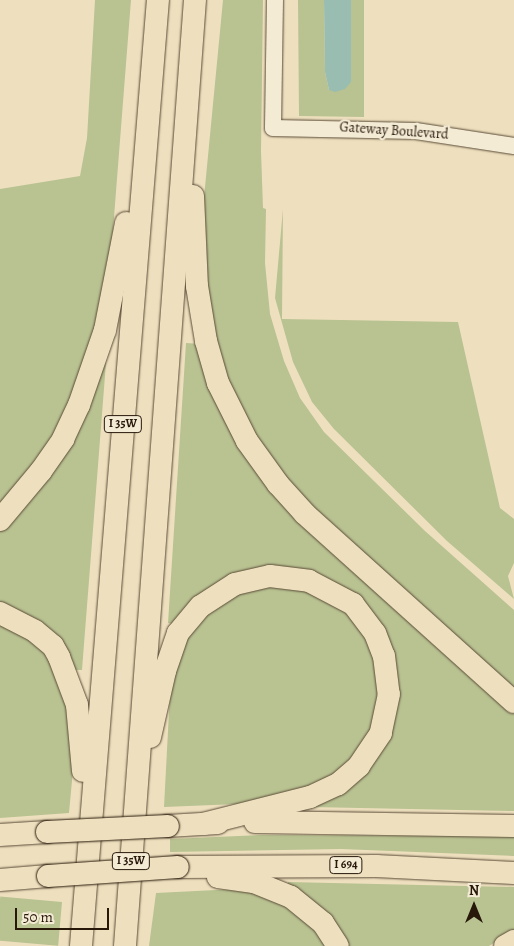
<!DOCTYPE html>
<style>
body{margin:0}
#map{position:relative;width:514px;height:946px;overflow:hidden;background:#eee0be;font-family:Alegreya,serif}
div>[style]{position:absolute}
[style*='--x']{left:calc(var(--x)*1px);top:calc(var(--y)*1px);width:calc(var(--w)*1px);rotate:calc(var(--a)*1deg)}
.green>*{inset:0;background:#b9c291;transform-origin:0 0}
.water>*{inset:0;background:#99bdb0}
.roads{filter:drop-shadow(0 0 1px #594a37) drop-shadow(0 0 1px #594a37)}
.minor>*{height:16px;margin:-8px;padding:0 8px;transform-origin:8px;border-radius:8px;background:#f4ebd5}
.highway>*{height:22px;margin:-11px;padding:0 11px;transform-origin:11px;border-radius:11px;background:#eee0be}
.bridges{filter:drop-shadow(0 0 1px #27180a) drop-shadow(0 0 1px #27180a)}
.highway-bridge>*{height:22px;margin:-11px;padding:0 11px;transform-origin:11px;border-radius:11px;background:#eee0be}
span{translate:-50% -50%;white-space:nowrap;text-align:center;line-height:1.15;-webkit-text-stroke:4.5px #f4ebd5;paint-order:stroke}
.shield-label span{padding:1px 4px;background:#f4ebd5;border:1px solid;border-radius:4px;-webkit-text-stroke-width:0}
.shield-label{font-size:12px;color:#27180a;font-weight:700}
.street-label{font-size:14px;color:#27180a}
.north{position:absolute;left:449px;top:881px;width:50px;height:50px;-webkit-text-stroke:4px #f4ebd5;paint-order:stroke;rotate:0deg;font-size:14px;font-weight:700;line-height:20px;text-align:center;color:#27180a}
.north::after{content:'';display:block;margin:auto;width:18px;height:22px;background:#27180a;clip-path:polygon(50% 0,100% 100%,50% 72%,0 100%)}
.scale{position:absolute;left:15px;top:908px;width:94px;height:22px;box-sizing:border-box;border:2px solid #27180a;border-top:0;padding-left:6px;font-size:15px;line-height:18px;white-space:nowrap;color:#27180a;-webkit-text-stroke:4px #f4ebd5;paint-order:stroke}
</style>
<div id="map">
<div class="green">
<i style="clip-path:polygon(95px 0,131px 0,109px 281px,103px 309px,63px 422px,0 509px,0 189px,80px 176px,87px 138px)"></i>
<i style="clip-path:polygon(223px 0,263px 0,261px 151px,263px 208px,266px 209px,265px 263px,270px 314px,284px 361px,300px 398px,324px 432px,425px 531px,514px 610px,514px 695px,296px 494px,273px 466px,223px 378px,200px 239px)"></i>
<i style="clip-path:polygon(298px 0,324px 0,325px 72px,329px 90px,351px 82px,351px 0,364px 0,364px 117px,299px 116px)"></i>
<i style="clip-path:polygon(283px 209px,282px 319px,458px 322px,500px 508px,514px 519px,514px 563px,508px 576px,514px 599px,447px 541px,334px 429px,312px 402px,293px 362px,275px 298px)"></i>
<i style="clip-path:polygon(186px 343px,201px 344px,238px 436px,514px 711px,514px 811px,310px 807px,377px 752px,379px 628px,286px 570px,177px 624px,168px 623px)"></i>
<i style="clip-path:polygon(100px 363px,106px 363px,82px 670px,70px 670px,0 607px,0 525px)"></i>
<i style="clip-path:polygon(248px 586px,310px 588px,360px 623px,383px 681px,370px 737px,336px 777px,259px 803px,164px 807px,171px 674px,197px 619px)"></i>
<i style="clip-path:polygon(0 620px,39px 643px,67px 690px,73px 770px,69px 813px,0 818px)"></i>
<i style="clip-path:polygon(260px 835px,514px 836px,514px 856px,341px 849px,170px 852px,170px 839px)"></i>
<i style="clip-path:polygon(288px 882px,514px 887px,514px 931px,489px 946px,343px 946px,288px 887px)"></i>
<i style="clip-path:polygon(236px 889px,256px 891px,305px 914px,328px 946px,149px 946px,156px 893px)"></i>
<i style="left:62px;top:902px;width:44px;height:62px;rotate:95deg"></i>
</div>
<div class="water">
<i style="clip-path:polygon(324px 0,351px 0,351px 82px,345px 89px,335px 92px,329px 90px,325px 72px)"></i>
</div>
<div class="roads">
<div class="minor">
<i style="--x:275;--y:0;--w:128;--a:90.9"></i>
<i style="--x:273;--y:128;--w:143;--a:1.2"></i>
<i style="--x:416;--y:131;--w:99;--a:8.7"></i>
</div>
<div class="highway">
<i style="--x:193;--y:196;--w:90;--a:87.5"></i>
<i style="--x:197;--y:286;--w:56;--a:80.7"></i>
<i style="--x:206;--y:341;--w:44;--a:74.1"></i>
<i style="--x:218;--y:383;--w:65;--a:63.4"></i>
<i style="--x:247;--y:441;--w:53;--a:54.2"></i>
<i style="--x:278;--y:484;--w:40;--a:48"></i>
<i style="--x:305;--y:514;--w:281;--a:42"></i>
<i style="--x:0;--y:520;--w:64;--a:-50.1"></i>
<i style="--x:41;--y:471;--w:39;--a:-55"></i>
<i style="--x:63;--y:439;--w:38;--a:-65"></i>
<i style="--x:79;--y:405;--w:79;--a:-70.9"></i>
<i style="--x:105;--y:330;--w:109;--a:-78.9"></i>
<i style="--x:0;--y:613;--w:39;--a:27"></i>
<i style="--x:35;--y:631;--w:23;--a:40"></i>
<i style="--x:53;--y:646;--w:13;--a:61"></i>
<i style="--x:59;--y:657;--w:51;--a:69.4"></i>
<i style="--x:77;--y:705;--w:66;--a:84.8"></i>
<i style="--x:150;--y:737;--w:68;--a:-77.2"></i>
<i style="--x:165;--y:671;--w:40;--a:-71.1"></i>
<i style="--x:178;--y:633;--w:35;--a:-50"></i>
<i style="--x:201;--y:606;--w:40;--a:-32.9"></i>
<i style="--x:235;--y:584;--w:36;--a:-13"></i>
<i style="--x:270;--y:576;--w:39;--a:7"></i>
<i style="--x:309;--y:581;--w:50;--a:27.6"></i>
<i style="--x:353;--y:604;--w:36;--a:53"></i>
<i style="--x:375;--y:633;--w:25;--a:69"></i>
<i style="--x:384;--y:656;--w:38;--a:83"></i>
<i style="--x:389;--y:694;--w:40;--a:102"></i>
<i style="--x:381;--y:733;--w:40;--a:124"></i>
<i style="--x:359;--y:766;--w:28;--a:139"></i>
<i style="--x:338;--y:784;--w:31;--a:155"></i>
<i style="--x:310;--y:797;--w:110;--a:165.8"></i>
<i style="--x:255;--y:822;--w:259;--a:0.9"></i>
<i style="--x:168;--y:826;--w:50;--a:-3.4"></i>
<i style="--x:0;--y:835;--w:47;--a:-3.7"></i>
<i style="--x:178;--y:867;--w:198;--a:-0.3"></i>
<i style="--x:376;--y:866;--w:138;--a:2.9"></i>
<i style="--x:218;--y:877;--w:36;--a:8"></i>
<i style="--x:254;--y:882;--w:40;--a:22"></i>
<i style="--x:291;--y:897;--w:41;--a:39.1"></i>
<i style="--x:323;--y:923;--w:27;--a:57"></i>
<i style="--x:0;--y:880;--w:48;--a:-4.8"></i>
<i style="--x:81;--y:946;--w:949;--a:-85.35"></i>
<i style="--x:125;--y:946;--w:949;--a:-85.77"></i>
<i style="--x:505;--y:946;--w:10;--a:-29"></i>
</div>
</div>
<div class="bridges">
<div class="highway-bridge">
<i style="--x:47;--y:832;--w:121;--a:-2.8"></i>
<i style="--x:48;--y:876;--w:130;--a:-4"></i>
</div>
</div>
<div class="shield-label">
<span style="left:123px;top:424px">I 35W</span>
<span style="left:131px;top:861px">I 35W</span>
<span style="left:346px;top:865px">I 694</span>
</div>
<div class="street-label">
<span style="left:394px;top:131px;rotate:4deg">Gateway Boulevard</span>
</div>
<div class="north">N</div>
<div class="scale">50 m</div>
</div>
